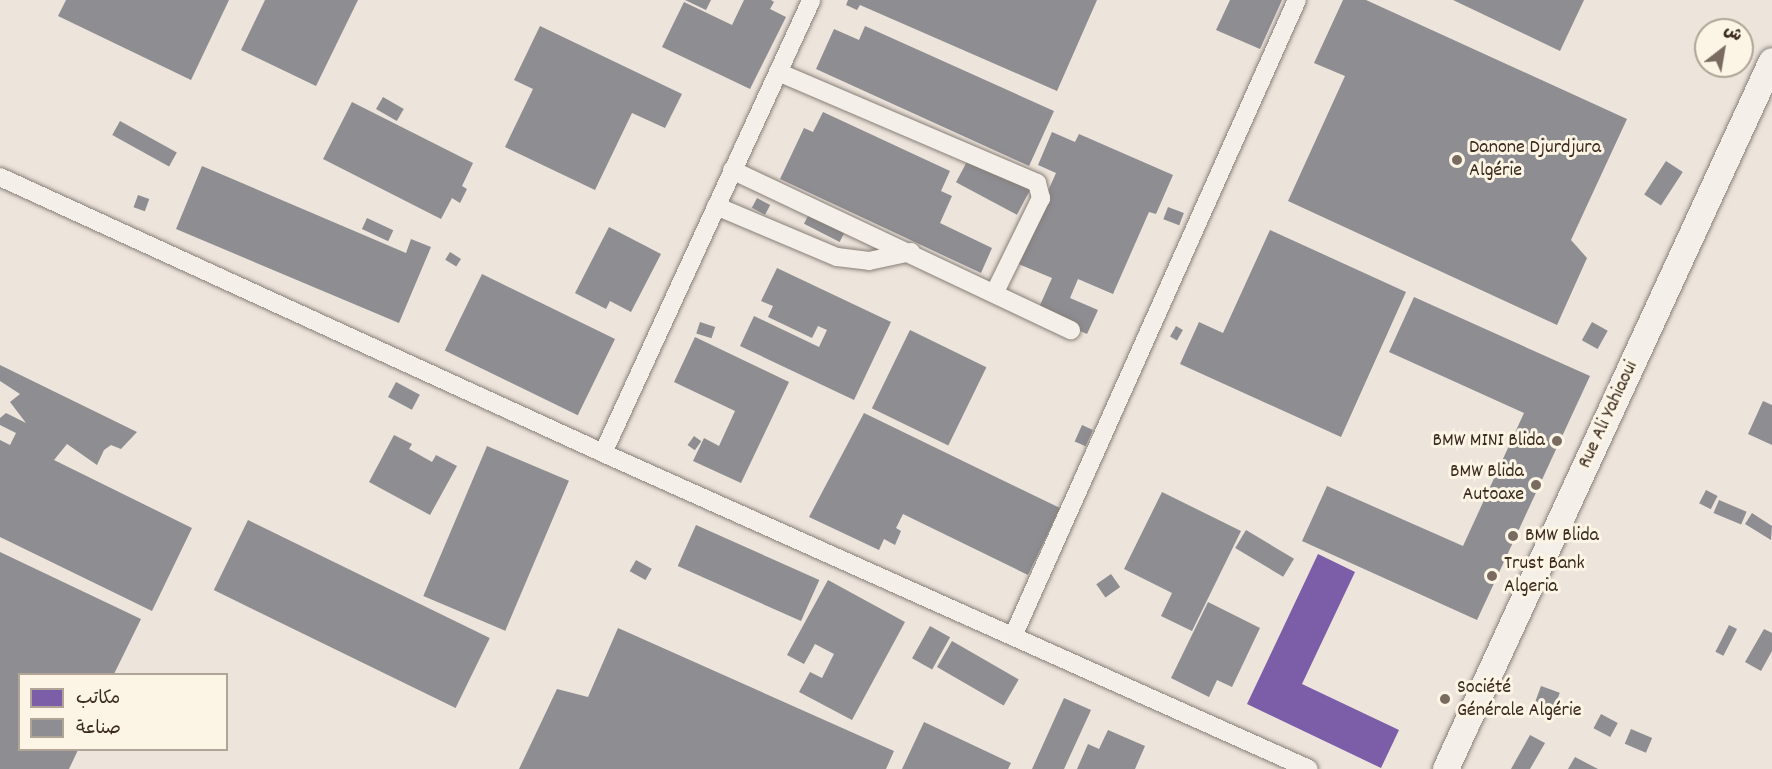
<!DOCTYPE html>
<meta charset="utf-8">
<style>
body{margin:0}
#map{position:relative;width:1772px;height:769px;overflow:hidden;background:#ede4db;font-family:Dekko,"Playpen Sans Arabic",sans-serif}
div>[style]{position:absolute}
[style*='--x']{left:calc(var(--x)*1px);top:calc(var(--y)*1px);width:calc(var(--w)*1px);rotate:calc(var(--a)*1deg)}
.offices>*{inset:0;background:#7b5ea7}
.industry>*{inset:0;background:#8d8d92;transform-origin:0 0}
.roads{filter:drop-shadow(0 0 2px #867f78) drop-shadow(0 0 2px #867f78)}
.street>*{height:18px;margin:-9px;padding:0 9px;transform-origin:9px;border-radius:9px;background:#f4f0e9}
.secondary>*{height:26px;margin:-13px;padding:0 13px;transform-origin:13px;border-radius:13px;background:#f4f0e9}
.dots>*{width:16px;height:16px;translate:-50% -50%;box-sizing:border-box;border:3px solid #fcf5e5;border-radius:50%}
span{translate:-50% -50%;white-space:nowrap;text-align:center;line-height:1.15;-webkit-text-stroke:6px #fcf5e5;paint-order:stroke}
.poi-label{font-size:20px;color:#3b2a1e}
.left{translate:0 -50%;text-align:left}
.right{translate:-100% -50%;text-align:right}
.street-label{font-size:20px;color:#3b2a1e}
.legend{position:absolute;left:18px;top:673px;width:210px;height:78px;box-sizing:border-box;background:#fcf5e5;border:2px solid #afa495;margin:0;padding:8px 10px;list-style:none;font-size:18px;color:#3b2a1e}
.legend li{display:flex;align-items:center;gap:12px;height:30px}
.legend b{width:30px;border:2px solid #afa495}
.north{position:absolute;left:1694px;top:18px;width:60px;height:60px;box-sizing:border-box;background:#fcf5e5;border:2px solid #afa495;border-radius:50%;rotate:31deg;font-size:16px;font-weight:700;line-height:24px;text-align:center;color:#3b2a1e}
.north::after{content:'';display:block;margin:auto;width:21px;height:27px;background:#796b60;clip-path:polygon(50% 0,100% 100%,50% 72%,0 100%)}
</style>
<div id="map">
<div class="offices">
<i style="clip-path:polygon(1318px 554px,1355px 572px,1302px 684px,1399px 730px,1381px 768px,1247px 704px)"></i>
</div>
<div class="industry">
<i style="clip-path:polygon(66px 0,229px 0,191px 80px,58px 16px)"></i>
<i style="clip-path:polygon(265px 0,358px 0,316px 86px,241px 50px)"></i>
<i style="clip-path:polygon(685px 0,711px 0,706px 10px)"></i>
<i style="clip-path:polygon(744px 0,771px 0,774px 2px,770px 9px,786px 17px,750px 89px,662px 47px,684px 2px,732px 25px)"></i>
<i style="clip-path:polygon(848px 0,1097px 0,1057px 91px,860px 5px,857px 10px,846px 5px)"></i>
<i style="clip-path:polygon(1230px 0,1282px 0,1260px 49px,1216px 30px)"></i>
<i style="clip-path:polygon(1343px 0,1366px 0,1627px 119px,1571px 240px,1587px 258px,1557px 325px,1288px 201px,1345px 76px,1314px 63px)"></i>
<i style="clip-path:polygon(1453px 0,1584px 0,1560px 51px)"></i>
<i style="clip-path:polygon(540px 26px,682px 94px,665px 128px,632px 113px,595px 190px,505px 147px,533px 89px,514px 80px)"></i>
<i style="clip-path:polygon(865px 26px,1054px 111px,1029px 166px,816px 69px,834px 29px,859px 40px)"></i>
<i style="left:383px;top:97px;width:24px;height:14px;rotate:30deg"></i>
<i style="clip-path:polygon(352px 102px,473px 163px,462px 186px,467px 189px,460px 203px,452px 198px,441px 219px,323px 159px)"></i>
<i style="clip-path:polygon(823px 112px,950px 171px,941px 191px,952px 196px,940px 223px,992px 248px,981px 273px,780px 179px,804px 128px,813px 132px)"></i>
<i style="left:120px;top:121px;width:65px;height:16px;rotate:29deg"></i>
<i style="clip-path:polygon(1052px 132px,1075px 142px,1079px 134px,1173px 175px,1156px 214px,1149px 212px,1113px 294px,1078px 279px,1070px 298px,1098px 310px,1087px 334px,1037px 312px,1052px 278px,1016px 263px,1056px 173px,1038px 165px)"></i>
<i style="left:971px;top:154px;width:69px;height:32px;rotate:28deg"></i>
<i style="left:1666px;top:161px;width:20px;height:40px;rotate:33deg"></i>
<i style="clip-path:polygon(202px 166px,406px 253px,411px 239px,431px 247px,399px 323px,176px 229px)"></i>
<i style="left:138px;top:195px;width:12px;height:13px;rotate:20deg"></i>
<i style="left:757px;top:198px;width:15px;height:11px;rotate:28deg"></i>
<i style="left:1168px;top:207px;width:17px;height:13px;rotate:21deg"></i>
<i style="left:809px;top:214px;width:40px;height:11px;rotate:27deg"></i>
<i style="left:367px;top:218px;width:29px;height:12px;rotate:25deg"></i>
<i style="clip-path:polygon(609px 227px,661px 254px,631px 312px,610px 301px,606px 309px,575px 293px)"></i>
<i style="clip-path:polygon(1270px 230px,1406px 292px,1341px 437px,1180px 364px,1199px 322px,1223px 333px)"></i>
<i style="left:450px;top:252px;width:13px;height:9px;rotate:32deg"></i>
<i style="clip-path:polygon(777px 268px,891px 322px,854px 400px,740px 346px,754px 316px,819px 347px,827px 330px,818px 326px,812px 338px,768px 317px,773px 306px,761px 301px)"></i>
<i style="left:482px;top:274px;width:148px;height:85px;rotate:26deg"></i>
<i style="clip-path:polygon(1414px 297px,1590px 376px,1477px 620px,1302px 541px,1327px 486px,1463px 546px,1524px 413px,1389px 352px)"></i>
<i style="left:700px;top:322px;width:16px;height:12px;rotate:18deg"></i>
<i style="left:1592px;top:322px;width:18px;height:21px;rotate:29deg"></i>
<i style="left:1176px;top:326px;width:8px;height:12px;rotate:30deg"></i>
<i style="left:910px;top:330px;width:85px;height:87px;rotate:26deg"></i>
<i style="clip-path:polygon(695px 337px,789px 382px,741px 483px,693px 461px,704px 438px,719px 446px,735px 411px,674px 382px)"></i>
<i style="clip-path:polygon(0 365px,137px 432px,121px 449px,111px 445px,104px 450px,97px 465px,67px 444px,54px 460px,192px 528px,152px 611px,0 537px,0 440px,10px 445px,16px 433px,0 425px,0 418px,6px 413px,26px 423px,10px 402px,20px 394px,0 381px)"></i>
<i style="left:396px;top:382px;width:27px;height:17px;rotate:28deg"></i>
<i style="clip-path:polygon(1763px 401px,1772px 405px,1772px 445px,1748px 434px)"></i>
<i style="clip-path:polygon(864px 413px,1060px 508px,1028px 575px,903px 514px,896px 528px,901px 531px,895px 545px,884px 539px,879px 550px,809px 517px)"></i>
<i style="left:1082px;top:425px;width:12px;height:18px;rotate:24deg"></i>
<i style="clip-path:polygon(394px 435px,412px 444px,409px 449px,432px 462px,436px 455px,457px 466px,430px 515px,369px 482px)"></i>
<i style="left:694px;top:436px;width:9px;height:11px;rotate:36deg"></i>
<i style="left:487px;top:446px;width:89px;height:163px;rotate:23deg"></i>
<i style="left:1706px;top:490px;width:13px;height:15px;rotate:27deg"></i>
<i style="clip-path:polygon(1162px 492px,1241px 531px,1192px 631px,1161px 616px,1172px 593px,1124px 569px)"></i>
<i style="left:1719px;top:500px;width:30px;height:14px;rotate:23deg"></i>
<i style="clip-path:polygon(1752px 513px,1772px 526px,1771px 540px,1745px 524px)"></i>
<i style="left:248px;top:520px;width:269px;height:78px;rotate:26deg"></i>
<i style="left:696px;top:525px;width:135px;height:45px;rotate:24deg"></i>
<i style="left:1246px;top:530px;width:56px;height:21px;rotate:31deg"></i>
<i style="clip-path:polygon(0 552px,141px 619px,114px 674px,20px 674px,20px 750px,78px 750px,69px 769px,0 769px)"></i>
<i style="left:636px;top:560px;width:18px;height:13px;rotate:29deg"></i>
<i style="left:1111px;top:574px;width:16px;height:18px;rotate:55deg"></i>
<i style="clip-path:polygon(828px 580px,905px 622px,852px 720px,799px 692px,810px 672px,822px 678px,834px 654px,815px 644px,804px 664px,787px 655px)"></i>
<i style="clip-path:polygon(1208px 602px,1260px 628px,1232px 687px,1217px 680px,1209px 697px,1171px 678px)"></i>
<i style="left:1729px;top:625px;width:9px;height:30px;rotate:27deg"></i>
<i style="left:930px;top:626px;width:23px;height:37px;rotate:29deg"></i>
<i style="clip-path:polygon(618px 628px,894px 751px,886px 769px,519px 769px,557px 689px,588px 697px)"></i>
<i style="clip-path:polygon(1764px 629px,1772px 633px,1772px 651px,1761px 671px,1745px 662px)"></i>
<i style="left:952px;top:641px;width:77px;height:30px;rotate:30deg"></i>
<i style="left:1541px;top:686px;width:20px;height:16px;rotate:20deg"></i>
<i style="clip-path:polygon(1064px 698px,1091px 710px,1064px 769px,1032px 769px)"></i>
<i style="left:1601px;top:714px;width:19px;height:16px;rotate:28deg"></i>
<i style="clip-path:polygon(924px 722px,1011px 763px,1008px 769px,902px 769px)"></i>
<i style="left:1631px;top:729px;width:23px;height:16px;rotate:23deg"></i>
<i style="clip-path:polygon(1108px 730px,1145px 746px,1135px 769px,1077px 769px,1088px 744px,1099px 749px)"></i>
<i style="clip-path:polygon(1530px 735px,1545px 743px,1530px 769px,1511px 769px)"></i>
<i style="clip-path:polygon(1575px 757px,1598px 769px,1568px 769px)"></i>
</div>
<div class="roads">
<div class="street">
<i style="--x:778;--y:72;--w:282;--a:23.2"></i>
<i style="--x:1037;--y:183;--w:16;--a:75"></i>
<i style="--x:1041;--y:198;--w:105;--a:116.1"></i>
<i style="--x:732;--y:170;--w:375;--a:25.3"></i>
<i style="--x:0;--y:177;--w:663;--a:24.59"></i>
<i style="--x:603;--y:453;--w:773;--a:24.11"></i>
<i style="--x:716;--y:206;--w:131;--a:22.9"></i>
<i style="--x:837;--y:257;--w:32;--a:7"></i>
<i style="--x:869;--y:261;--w:43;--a:-12.1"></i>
<i style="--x:603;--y:453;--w:498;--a:-65.3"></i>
<i style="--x:1014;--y:634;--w:694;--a:-65.95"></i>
</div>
<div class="secondary">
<i style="--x:1446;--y:769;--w:779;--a:-65.28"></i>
</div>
</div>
<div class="dots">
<i style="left:1457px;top:160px;background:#796b60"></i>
<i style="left:1557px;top:441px;background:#796b60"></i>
<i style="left:1536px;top:485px;background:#796b60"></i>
<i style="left:1513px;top:536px;background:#796b60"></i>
<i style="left:1492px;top:576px;background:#796b60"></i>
<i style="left:1445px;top:699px;background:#796b60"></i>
</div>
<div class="poi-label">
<span class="left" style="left:1469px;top:160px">Danone Djurdjura<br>Algérie</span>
<span class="right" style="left:1545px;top:441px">BMW MINI Blida</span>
<span class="right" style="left:1524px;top:484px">BMW Blida<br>Autoaxe</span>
<span class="left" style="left:1525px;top:536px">BMW Blida</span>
<span class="left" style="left:1504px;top:576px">Trust Bank<br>Algeria</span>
<span class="left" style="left:1457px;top:700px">Société<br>Générale Algérie</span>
</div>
<div class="street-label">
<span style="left:1609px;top:415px;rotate:-65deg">Rue Ali Yahiaoui</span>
</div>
<ul class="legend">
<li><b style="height:16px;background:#7b5ea7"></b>مكاتب</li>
<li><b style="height:16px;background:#8d8d92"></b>صناعة</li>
</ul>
<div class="north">ش</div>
</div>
